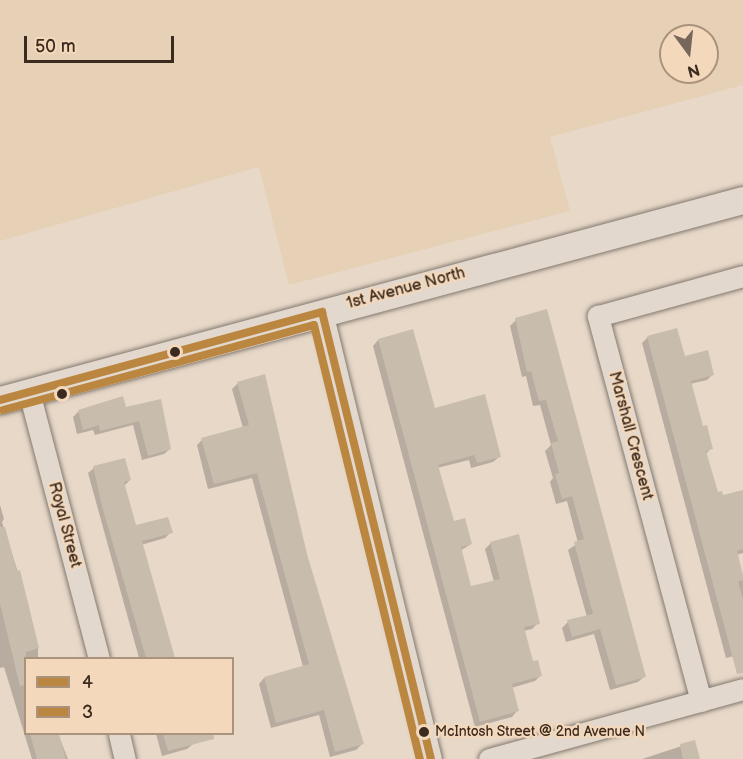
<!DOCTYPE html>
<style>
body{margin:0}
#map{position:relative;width:743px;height:759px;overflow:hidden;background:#e7d8c8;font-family:"Balsamiq Sans",sans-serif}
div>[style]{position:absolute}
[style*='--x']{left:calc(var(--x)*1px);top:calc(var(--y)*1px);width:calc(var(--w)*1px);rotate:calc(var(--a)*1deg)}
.built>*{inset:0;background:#e6d1b7}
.shadow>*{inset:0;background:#0003}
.building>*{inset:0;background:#c8bdac}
.roads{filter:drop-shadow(0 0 2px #83796f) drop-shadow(0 0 2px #83796f)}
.minor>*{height:21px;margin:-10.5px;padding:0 10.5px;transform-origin:10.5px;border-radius:10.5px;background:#e2d8cd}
.major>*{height:27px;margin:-13.5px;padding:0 13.5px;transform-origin:13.5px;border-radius:13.5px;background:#e2d8cd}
.bus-1>*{height:8px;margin:-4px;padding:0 4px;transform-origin:4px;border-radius:4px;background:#bb8640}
.bus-2>*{height:8px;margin:-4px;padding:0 4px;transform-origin:4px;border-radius:4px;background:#bb8640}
.dots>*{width:16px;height:16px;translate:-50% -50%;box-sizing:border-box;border:3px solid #f4d8bb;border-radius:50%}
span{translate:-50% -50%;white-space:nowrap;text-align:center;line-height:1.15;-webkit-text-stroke:4.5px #f4d8bb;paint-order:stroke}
.bus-label{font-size:14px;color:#3b2a1e}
.left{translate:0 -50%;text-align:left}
.street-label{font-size:16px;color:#3b2a1e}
.legend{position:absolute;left:24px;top:657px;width:210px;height:78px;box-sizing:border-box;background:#f4d8bb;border:2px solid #aa927c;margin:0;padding:8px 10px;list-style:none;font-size:18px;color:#3b2a1e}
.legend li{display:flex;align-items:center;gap:12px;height:30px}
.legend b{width:30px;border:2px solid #aa927c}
.north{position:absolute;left:659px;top:24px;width:60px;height:60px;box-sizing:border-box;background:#f4d8bb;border:2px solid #aa927c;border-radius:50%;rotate:165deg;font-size:16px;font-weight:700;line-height:24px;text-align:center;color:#3b2a1e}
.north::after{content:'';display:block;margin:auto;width:21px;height:27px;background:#77675a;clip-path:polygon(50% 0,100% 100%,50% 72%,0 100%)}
.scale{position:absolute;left:24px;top:36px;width:150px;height:27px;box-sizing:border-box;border:3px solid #3b2a1e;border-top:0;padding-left:8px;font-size:18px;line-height:21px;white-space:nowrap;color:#3b2a1e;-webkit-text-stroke:4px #f4d8bb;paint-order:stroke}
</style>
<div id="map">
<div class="built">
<i style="clip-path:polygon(evenodd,0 0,743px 0,743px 85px,550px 137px,570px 211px,289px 285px,259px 167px,0 241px,0 0,671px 36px,707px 36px,707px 72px,671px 72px,671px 36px)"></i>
</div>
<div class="shadow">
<i style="clip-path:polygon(546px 311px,644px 677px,638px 682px,610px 690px,594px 634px,566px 642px,562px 628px,568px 622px,587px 617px,568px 550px,578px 543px,567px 501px,556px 504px,550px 482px,553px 478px,545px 451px,551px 445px,540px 405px,533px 406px,526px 376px,522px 377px,510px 326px,516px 320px)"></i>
<i style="clip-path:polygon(648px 337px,713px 374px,707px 380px,690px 384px,702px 428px,711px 448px,706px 454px,717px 494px,722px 497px,743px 492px,743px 553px,736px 555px,743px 581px,743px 654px,726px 658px,642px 343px)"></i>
<i style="clip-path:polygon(378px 340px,434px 409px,499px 457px,493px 462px,471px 468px,469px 460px,437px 468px,453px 523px,471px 544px,460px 551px,470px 588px,494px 582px,485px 549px,491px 543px,538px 623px,532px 629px,523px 631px,532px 663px,541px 675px,535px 681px,511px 688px,517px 711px,512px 717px,475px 727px,373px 346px)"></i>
<i style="clip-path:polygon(238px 383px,306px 554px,362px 744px,356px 750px,330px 757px,319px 715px,271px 728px,259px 684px,264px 678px,303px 667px,252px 478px,208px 489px,197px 445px,202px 440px,243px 428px,232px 389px)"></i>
<i style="clip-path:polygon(122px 398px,125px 409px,159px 400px,170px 449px,164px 454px,142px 460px,133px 425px,95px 435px,93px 430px,77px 434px,73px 417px,78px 412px)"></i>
<i style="clip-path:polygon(94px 468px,130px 480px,124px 486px,135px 527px,171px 532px,165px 538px,141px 545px,173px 658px,139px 658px,88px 473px)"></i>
<i style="clip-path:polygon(0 505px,4px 519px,2px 522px,28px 604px,38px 648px,38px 658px,26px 658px,26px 734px,58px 734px,68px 759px,32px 759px,4px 667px,0 668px)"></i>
<i style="clip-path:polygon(156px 734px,190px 734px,193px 744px,187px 749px,162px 756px)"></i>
<i style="clip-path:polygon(694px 742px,699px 759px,642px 759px)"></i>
</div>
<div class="building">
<i style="clip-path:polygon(547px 309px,646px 677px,616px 685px,600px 629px,572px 637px,567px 620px,593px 614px,574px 542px,584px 539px,572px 496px,562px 499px,555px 474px,559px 473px,551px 443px,558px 441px,546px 400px,539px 401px,531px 371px,527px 372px,515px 318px)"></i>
<i style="clip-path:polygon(677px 328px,685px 356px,708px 350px,714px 375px,691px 381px,703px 426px,707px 425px,713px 449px,706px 451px,718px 492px,722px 491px,723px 495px,743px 490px,743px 549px,737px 551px,743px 575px,743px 580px,738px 581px,743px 600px,743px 673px,737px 674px,647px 336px)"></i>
<i style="clip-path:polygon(413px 329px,435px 408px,485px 394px,501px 457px,477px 463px,474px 455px,438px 465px,454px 521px,465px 518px,472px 544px,461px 547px,471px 586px,500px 579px,490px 542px,519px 534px,540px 624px,524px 627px,533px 661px,538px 660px,542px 676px,512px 684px,519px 711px,480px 722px,378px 339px)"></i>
<i style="clip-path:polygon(265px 374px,307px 554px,364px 744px,335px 752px,324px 710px,276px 723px,264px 677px,309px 664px,257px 473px,214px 484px,201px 438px,249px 425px,237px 382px)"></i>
<i style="clip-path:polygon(123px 396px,126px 407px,161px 399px,171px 449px,148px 456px,139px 421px,100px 431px,99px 425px,83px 430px,78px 410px)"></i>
<i style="clip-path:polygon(125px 458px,131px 480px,124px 482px,136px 525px,168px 517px,173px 533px,142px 541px,175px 658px,146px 658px,102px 506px,93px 466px)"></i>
<i style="clip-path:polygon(0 527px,5px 527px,17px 571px,20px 570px,39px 648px,26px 652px,26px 685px,20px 686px,0 604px)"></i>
<i style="clip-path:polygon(30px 734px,59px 734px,66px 759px,37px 759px)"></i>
<i style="clip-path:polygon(163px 734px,214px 734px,214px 739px,168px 751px)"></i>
<i style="clip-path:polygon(695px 740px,700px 759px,683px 759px,680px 744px)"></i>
</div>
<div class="roads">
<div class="minor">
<i style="--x:322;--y:312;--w:460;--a:76.3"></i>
<i style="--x:29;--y:392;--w:275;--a:75.3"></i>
<i style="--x:701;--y:701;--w:399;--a:-105"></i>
<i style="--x:598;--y:316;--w:150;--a:-15.4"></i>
<i style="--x:119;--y:734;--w:26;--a:77"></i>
<i style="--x:489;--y:759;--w:263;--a:-15.4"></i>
</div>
<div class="major">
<i style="--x:0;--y:400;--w:769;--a:-15.07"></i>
</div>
</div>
<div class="bus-1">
<i style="--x:0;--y:400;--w:334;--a:-15.3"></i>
<i style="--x:322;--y:312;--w:460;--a:76.3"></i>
</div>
<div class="bus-2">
<i style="--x:3;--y:410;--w:322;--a:-15.3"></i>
<i style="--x:314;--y:325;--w:447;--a:76.3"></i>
</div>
<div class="dots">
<i style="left:175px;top:352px;background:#3b2a1e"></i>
<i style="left:62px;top:394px;background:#3b2a1e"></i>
<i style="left:424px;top:732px;background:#3b2a1e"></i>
</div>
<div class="bus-label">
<span class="left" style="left:435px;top:732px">McIntosh Street @ 2nd Avenue N</span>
</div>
<div class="street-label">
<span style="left:406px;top:289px;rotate:-15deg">1st Avenue North</span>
<span style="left:630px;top:436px;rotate:75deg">Marshall Crescent</span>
<span style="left:64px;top:525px;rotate:75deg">Royal Street</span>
</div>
<ul class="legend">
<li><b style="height:8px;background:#bb8640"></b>4</li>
<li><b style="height:8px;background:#bb8640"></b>3</li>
</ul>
<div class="north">N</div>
<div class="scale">50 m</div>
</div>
